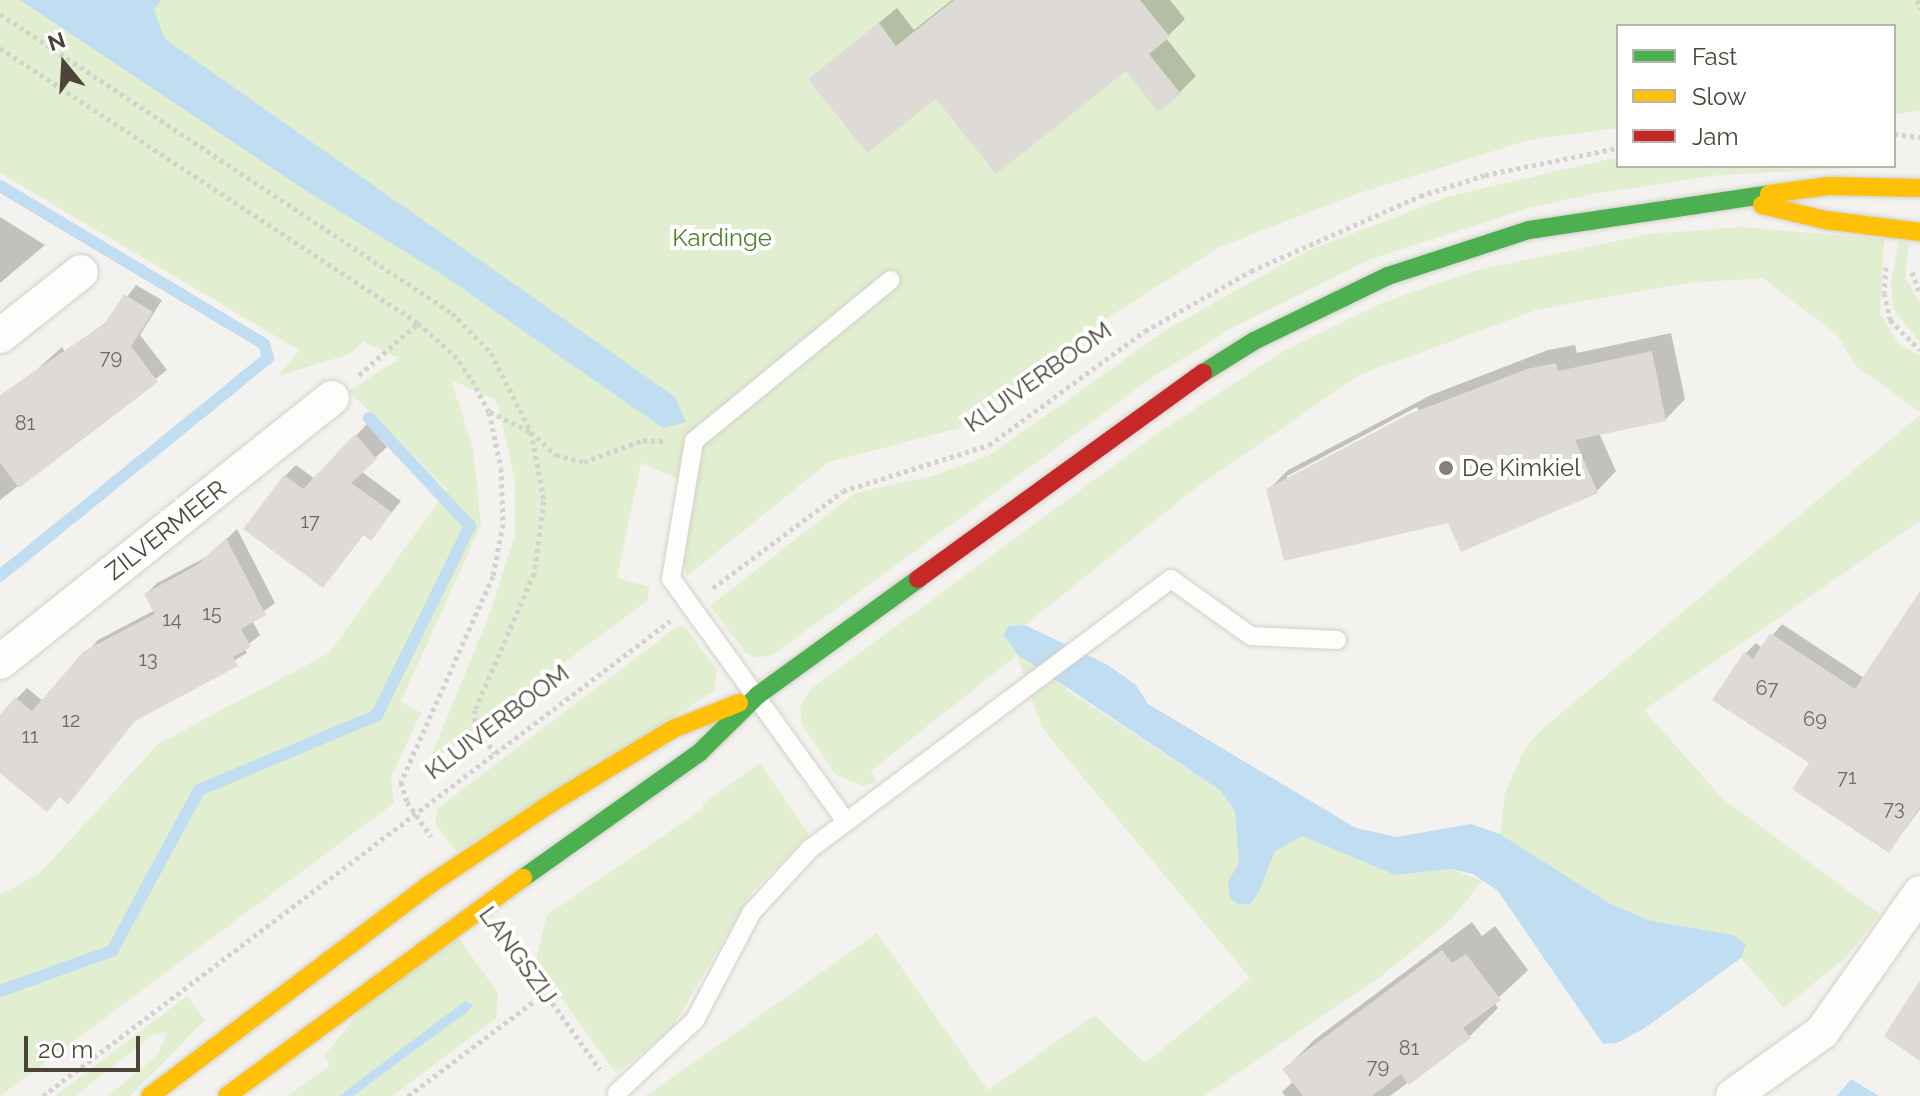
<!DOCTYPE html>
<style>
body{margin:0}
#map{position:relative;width:1920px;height:1096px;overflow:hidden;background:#f4f2ee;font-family:Raleway,sans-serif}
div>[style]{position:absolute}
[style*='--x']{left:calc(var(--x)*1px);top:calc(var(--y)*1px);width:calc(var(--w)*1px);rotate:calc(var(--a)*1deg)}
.green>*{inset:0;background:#e1eecf}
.water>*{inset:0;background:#c0ddf1}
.shadow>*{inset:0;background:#0003}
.stream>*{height:12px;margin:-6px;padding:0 6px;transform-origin:6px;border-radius:6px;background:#c0ddf1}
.building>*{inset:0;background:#dedbd6}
.path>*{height:5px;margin-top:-2.5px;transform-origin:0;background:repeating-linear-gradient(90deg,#d3d2cc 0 4px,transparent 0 8px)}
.roads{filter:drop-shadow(0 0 2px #d2d0cb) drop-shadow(0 0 2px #d2d0cb)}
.lane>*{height:18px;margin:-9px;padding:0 9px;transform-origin:9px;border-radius:9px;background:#fdfdfc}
.street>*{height:34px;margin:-17px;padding:0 17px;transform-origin:17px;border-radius:17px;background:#fdfdfc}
.fast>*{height:18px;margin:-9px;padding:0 9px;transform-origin:9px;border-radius:9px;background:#4caf50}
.slow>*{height:18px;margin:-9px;padding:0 9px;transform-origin:9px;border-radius:9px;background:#ffc107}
.jam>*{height:18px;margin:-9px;padding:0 9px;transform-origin:9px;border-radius:9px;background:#c62828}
.dots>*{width:22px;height:22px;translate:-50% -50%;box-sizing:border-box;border:4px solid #fff;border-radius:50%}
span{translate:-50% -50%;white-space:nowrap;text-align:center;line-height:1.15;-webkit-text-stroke:8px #fff;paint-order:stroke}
.number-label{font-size:20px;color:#706a61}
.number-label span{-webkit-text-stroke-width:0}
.park-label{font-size:24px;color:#4a7f2a}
.street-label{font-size:24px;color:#4b4439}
.poi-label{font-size:24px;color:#4b4439}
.left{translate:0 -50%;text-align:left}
.legend{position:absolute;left:1616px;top:24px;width:280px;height:144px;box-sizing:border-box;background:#fff;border:2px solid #b7b4b0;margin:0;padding:10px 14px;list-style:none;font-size:24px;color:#4b4439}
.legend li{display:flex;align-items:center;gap:16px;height:40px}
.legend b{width:40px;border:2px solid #b7b4b0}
.north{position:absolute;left:24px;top:24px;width:80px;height:80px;-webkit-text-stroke:6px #fff;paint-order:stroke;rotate:342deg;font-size:22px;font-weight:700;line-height:32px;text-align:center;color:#4b4439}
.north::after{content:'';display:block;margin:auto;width:28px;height:36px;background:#4b4439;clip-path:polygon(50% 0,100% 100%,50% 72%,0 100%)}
.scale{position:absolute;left:24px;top:1036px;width:116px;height:36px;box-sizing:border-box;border:4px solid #4b4439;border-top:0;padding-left:10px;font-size:24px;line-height:28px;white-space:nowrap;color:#4b4439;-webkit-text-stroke:6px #fff;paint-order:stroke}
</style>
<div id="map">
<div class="green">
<i style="clip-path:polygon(0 0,1920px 0,1920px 110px,1894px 115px,1894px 26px,1618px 26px,1618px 128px,1529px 140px,1356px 194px,1220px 247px,1088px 330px,959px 428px,829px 462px,687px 576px,681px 549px,692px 485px,641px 463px,617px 578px,649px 587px,648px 600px,428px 764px,490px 613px,515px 535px,515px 480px,498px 406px,494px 399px,451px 380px,473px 448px,481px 525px,401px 701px,421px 713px,391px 777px,394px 803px,0 1096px,0 895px,40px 873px,158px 744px,329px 653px,447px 490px,349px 391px,400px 358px,363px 342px,350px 354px,278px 376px,299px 350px,0 173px)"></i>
<i style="clip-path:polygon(1618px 157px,1618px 166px,1891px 166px,1719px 175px,1592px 194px,1528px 208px,1371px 259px,1232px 328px,1153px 377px,773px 655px,756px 658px,745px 652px,710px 606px,855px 493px,932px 476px,990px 455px,1169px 328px,1305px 252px,1450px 196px)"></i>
<i style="clip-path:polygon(1742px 227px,1884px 239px,1880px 314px,1898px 343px,1920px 356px,1920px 412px,1856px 366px,1837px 335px,1763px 278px,1687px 283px,1539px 309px,1359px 375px,1193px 490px,1025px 625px,1008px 626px,1070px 692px,1221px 791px,1235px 811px,1239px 864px,1259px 892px,1275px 851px,1303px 836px,1395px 875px,1451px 869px,1482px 881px,1452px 919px,1380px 977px,1204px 1096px,646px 1096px,877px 933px,988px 1090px,1094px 1015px,1145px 1063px,1250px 978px,1042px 728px,1017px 655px,871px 771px,877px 782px,863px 786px,835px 774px,802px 724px,800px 707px,811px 689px,1155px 435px,1280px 353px,1382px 303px,1474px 271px,1649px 234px)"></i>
<i style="clip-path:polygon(1899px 241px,1909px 244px,1905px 277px,1920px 303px,1920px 342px,1893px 309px,1891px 283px)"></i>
<i style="clip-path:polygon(1920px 415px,1920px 521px,1644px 710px,1723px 799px,1880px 914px,1847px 956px,1784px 1008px,1741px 958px,1746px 944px,1733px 935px,1648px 920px,1609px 903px,1500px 834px,1505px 793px,1524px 750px,1541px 730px)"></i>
<i style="clip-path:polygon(678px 626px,685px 627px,717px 670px,714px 691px,457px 852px,435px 824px,437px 809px)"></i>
<i style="clip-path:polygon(760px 763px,809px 834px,752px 892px,672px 1028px,616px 1074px,535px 962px,547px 915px,704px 808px,702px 804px)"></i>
<i style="clip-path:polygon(457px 936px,498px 993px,496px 1018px,392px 1096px,353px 1096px,467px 1012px,470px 1001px,339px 1096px,288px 1096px,330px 1065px,324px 1056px,364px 1006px)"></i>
<i style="clip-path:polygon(187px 996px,205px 1020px,130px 1096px,108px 1096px,157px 1056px,167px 1032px,152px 1035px,75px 1096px,55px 1096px)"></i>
</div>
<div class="water">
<i style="clip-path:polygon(20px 0,161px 0,154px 10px,165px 39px,675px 397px,686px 422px,663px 428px,443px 275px,305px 190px)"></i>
<i style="clip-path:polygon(1025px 625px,1108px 665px,1136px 685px,1148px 704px,1356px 828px,1397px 837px,1471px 824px,1500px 834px,1609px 903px,1648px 920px,1733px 935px,1746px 944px,1741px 958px,1645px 1028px,1617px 1043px,1603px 1044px,1498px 891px,1473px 874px,1451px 869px,1395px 875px,1303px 836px,1275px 851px,1259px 892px,1250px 904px,1238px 904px,1230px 898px,1228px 881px,1239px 864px,1235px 811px,1221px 791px,1017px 654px,1004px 635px,1008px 626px)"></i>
<i style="clip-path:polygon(465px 1001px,473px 1005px,467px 1012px,353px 1096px,339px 1096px)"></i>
<i style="clip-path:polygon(1851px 1079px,1879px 1096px,1837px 1096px)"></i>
</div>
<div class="shadow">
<i style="clip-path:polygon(952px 0,1170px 0,1185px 19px,1166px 38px,1196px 76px,1179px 93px,1126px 69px,936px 96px,811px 79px,897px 8px,914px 30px)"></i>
<i style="clip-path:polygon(0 217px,45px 245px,0 283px)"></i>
<i style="clip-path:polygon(136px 285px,162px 300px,140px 335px,167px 370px,0 500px,0 403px,62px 347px,66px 353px,110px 319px)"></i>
<i style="clip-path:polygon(evenodd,1671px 333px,1685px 399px,1666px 419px,1599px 433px,1616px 471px,1597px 491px,1449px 521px,1268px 490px,1288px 470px,1431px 395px,1548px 350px,1575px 345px,1577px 353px,1671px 333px,1417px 407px,1419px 411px,1287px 480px,1287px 476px,1417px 407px)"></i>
<i style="clip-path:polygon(367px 424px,387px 447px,361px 471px,401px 501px,371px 538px,364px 534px,333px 574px,285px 476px,296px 465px,315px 479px)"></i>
<i style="clip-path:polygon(237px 529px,275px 603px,252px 620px,260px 635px,244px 648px,247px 653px,138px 717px,61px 795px,0 771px,0 719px,17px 698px,27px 688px,43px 701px,98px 640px,155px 610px,146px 594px,157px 583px,210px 555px)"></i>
<i style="clip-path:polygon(1920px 594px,1920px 809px,1889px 851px,1812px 763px,1715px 699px,1746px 653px,1756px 643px,1762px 648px,1782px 624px,1864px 678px)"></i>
<i style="clip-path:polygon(1472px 922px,1482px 936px,1495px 926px,1528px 970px,1494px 1002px,1498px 1008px,1469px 1037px,1390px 1096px,1285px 1096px,1282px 1092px,1294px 1081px,1285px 1069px,1314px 1040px)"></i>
</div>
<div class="stream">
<i style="--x:0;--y:186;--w:308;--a:30.9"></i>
<i style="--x:264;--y:344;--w:15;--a:74"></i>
<i style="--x:268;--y:358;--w:345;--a:140.9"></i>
<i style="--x:0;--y:991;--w:119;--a:-19.7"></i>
<i style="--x:112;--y:951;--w:183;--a:-61.6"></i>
<i style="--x:199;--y:790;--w:193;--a:-22.8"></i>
<i style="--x:377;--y:715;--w:211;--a:-63.8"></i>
<i style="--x:470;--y:526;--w:148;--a:-133.1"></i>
</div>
<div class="building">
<i style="clip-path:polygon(954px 0,1140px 0,1170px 37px,1149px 54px,1181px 94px,1158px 112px,1126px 71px,996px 174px,936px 99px,867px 153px,808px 79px,879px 23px,896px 46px)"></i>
<i style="clip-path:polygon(124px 294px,153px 312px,131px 346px,158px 382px,19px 488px,0 463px,0 395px,105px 323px)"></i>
<i style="clip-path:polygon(1652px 351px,1666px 421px,1575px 440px,1598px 493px,1461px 552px,1448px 523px,1284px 561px,1266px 489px,1409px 414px,1527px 369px,1556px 363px,1558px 371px)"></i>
<i style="clip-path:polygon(355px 434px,377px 459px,351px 483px,392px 512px,371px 541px,363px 535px,323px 588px,243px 529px,284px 475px,303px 489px)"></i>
<i style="clip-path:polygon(226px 538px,266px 615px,241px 629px,251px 647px,233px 657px,238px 666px,135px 721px,68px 805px,60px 797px,47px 812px,0 773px,0 715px,15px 697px,32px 711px,84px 651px,155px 614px,144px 594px,197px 565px)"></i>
<i style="clip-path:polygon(1920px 591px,1920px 807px,1889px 853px,1792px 789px,1809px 763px,1712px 700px,1744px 652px,1753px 659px,1770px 633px,1855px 689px)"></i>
<i style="clip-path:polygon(1442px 950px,1452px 963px,1466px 954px,1501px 1000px,1463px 1028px,1471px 1038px,1409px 1085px,1401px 1074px,1372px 1096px,1303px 1096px,1282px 1069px)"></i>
<i style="clip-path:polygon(1920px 980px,1920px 1061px,1884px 1036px)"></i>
</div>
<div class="path">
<i style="--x:1917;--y:0;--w:10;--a:73"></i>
<i style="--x:0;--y:14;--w:542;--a:33.48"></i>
<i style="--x:452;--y:313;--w:56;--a:45.7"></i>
<i style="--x:491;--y:353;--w:89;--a:63.1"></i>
<i style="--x:531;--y:432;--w:70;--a:79.3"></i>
<i style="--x:544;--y:501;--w:73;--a:97.9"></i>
<i style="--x:534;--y:573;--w:149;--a:113.3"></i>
<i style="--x:475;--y:710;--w:15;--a:90"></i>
<i style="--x:475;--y:725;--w:35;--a:55"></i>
<i style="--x:0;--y:48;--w:500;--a:33.34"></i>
<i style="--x:418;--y:323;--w:48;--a:41.6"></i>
<i style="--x:454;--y:355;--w:31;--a:54"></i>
<i style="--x:472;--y:380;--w:36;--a:62"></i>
<i style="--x:489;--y:412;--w:57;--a:77.9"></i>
<i style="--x:501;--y:468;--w:56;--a:88"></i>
<i style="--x:503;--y:524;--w:53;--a:100.9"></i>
<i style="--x:493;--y:576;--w:226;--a:114.1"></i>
<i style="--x:401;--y:782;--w:21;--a:73"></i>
<i style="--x:407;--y:802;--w:42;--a:54.8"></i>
<i style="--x:1894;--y:134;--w:26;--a:7"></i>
<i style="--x:1886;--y:267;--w:26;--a:94"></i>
<i style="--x:1884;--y:293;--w:28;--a:77"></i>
<i style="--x:1890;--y:320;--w:42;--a:45"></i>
<i style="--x:1912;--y:272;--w:22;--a:69"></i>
<i style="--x:359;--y:375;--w:79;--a:-41.4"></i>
<i style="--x:490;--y:412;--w:46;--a:26"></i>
<i style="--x:531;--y:432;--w:34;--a:43"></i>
<i style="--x:556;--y:455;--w:29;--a:14"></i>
<i style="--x:584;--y:462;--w:63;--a:-20.4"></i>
<i style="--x:643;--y:440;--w:22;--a:3"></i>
<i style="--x:713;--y:588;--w:162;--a:-36.7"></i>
<i style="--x:843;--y:491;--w:153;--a:-17.5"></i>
<i style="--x:989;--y:445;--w:193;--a:-36.2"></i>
<i style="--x:1145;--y:331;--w:122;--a:-29.5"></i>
<i style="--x:1251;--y:271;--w:185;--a:-23.9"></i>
<i style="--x:1420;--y:196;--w:68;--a:-17.9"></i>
<i style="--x:1485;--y:175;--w:136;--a:-11.5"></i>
<i style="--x:505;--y:938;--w:162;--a:54.1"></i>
<i style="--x:43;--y:1096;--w:787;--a:-37.15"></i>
<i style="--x:408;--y:1096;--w:171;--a:-36.9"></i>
</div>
<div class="roads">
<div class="lane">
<i style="--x:845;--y:820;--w:297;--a:-125.8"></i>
<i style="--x:671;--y:579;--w:140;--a:-80.5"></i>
<i style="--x:694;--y:441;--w:254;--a:-39.3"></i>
<i style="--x:617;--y:1093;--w:107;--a:-43.1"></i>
<i style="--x:695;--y:1020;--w:122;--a:-62.2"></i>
<i style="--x:752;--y:912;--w:86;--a:-47.4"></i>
<i style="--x:810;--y:849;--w:451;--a:-36.8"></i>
<i style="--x:1171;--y:579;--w:98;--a:35.5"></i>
<i style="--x:1251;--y:636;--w:86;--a:2.7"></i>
</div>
<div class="street">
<i style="--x:0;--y:336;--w:103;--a:-38.3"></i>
<i style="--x:0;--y:662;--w:424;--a:-38.5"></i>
<i style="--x:1733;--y:1096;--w:110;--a:-35.7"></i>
<i style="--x:1822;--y:1032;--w:170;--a:-54.8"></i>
</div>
<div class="fast">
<i style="--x:1203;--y:373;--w:60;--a:-32.1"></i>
<i style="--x:1254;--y:341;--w:149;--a:-25.9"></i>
<i style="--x:1388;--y:276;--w:148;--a:-18.1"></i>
<i style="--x:1529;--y:230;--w:243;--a:-8.5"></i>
<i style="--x:523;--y:878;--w:217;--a:-35.4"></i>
<i style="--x:700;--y:752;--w:81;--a:-44.5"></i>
<i style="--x:758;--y:695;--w:198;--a:-35.9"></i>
</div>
<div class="slow">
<i style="--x:1769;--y:194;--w:61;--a:-7.6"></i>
<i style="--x:1829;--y:186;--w:91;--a:1.3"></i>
<i style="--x:1762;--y:205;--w:65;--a:13.4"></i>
<i style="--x:1825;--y:220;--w:96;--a:7.2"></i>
<i style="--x:150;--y:1096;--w:350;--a:-37.1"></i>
<i style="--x:429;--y:885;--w:149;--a:-33.8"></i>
<i style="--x:553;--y:802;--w:140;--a:-31.3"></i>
<i style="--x:673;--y:729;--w:71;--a:-21.5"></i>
<i style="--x:227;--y:1096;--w:368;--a:-36.4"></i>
</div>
<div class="jam">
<i style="--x:918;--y:579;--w:352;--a:-35.9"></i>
</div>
</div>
<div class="dots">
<i style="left:1446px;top:468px;background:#868178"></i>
</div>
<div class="number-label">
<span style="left:111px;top:357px">79</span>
<span style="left:25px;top:423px">81</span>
<span style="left:310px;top:521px">17</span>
<span style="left:212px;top:613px">15</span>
<span style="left:172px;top:619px">14</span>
<span style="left:148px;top:659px">13</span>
<span style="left:1767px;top:688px">67</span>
<span style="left:1815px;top:719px">69</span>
<span style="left:71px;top:720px">12</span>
<span style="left:30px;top:736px">11</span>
<span style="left:1847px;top:777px">71</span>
<span style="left:1894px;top:808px">73</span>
<span style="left:1409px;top:1048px">81</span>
<span style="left:1378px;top:1066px">79</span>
</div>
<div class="park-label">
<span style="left:722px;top:238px">Kardinge</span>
</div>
<div class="street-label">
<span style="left:1038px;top:377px;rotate:-35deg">KLUIVERBOOM</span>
<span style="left:166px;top:530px;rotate:-38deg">ZILVERMEER</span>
<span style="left:497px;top:722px;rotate:-37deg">KLUIVERBOOM</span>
<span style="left:518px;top:955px;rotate:54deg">LANGSZIJ</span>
</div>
<div class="poi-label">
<span class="left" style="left:1462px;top:468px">De Kimkiel</span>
</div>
<ul class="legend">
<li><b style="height:10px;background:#4caf50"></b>Fast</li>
<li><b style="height:10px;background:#ffc107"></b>Slow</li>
<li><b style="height:10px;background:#c62828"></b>Jam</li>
</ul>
<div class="north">N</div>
<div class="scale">20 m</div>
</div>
